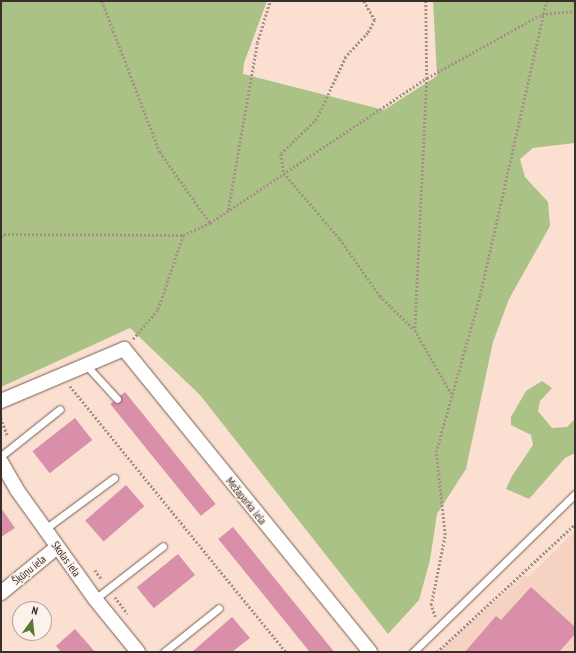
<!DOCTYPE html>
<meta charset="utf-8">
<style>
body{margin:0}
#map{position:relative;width:576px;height:653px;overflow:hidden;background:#fbe0d2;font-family:"PT Sans Narrow",sans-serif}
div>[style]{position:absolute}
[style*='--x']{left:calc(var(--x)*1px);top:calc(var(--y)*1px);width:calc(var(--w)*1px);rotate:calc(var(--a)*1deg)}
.built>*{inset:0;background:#f5d2c1}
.green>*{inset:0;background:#abc286}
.building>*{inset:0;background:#d98ea9;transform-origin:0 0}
.path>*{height:2.5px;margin-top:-1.25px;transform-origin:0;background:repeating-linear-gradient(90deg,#a59187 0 2px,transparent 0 4px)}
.roads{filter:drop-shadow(0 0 1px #745c51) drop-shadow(0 0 1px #745c51)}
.service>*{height:7px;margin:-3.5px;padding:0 3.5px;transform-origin:3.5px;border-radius:3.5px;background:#fff}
.minor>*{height:14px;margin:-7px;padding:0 7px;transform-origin:7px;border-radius:7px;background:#fff}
span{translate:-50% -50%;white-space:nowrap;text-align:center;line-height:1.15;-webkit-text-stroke:3px #fcf1eb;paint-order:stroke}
.street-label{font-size:11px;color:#392f2a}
.frame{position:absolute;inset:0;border:2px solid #392f2a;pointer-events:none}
.north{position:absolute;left:12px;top:601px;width:40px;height:40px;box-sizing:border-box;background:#fcf1eb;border:1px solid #aea39e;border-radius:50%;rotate:15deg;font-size:11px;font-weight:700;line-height:16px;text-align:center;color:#392f2a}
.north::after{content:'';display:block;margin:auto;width:14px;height:18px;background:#57782f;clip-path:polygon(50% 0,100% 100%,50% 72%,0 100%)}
</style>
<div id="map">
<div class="built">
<i style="clip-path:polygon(575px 531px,575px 652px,438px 652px,524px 576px,530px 576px)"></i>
</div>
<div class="green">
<i style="clip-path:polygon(1px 1px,267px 1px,244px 63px,243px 74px,384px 110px,437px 76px,433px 1px,575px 1px,575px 143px,533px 148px,520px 159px,525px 177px,548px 202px,550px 226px,509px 299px,493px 342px,466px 469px,437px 514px,430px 560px,419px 600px,388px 634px,200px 395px,130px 328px,1px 387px)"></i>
<i style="clip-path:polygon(542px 381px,552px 388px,540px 401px,538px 411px,552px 428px,567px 427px,575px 419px,575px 453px,565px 458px,529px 499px,506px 489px,512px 476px,533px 445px,531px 435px,511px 425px,511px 417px,526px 391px)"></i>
</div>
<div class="building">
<i style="left:125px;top:392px;width:144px;height:19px;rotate:51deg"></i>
<i style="left:75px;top:418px;width:28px;height:54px;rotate:52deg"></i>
<i style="left:126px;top:485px;width:28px;height:54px;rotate:49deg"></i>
<i style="clip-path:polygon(1px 508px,15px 528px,1px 537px)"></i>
<i style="left:233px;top:527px;width:160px;height:19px;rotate:51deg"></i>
<i style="left:178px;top:554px;width:27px;height:53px;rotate:51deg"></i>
<i style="clip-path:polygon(531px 587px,575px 627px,575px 634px,559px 652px,465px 652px,496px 616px,501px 620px)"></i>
<i style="clip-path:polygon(232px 617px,250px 638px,232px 652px,192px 652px)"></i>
<i style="clip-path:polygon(75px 629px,95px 652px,61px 652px,56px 646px)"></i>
</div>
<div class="path">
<i style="--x:102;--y:1;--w:162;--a:69"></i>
<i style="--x:160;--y:152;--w:87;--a:54.8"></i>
<i style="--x:364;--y:1;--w:22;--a:60"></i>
<i style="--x:375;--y:20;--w:15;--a:118"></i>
<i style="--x:368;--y:33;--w:33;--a:133"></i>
<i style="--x:346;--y:57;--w:68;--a:115.1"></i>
<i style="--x:317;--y:119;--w:50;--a:135.8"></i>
<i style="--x:281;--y:154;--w:19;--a:81"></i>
<i style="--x:284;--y:173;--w:87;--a:49.7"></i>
<i style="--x:340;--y:239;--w:70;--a:54.9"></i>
<i style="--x:380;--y:296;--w:49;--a:44.2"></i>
<i style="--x:426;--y:1;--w:77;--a:89.3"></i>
<i style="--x:427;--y:78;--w:252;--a:92.7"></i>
<i style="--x:415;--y:330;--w:73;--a:60.3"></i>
<i style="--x:228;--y:210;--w:169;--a:-80.1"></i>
<i style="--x:257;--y:43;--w:44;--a:-72.8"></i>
<i style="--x:1;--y:236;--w:4;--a:-34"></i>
<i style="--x:4;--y:234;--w:179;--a:0.3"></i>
<i style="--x:183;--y:235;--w:30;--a:-24"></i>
<i style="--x:210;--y:223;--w:261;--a:-33.8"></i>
<i style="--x:427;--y:78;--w:132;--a:-29.1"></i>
<i style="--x:542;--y:14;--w:33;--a:-5"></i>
<i style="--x:133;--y:339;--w:39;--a:-50"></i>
<i style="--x:158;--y:309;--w:78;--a:-71.3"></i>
<i style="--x:70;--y:386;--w:343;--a:50.9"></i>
<i style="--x:1;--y:418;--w:20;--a:70"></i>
<i style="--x:95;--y:570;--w:12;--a:55"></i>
<i style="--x:115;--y:597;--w:21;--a:53"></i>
<i style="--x:435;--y:617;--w:13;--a:-108"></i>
<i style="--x:431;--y:605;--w:71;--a:-78.7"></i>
<i style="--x:445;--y:535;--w:83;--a:-96.2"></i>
<i style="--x:436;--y:452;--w:163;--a:-74.3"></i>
<i style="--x:480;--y:295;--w:301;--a:-77.3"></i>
<i style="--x:437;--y:652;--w:188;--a:-42.8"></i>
</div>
<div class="roads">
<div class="service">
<i style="--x:86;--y:365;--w:46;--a:47.6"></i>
<i style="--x:1;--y:456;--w:75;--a:-38.5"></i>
<i style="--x:45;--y:529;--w:86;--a:-36.5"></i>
<i style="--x:95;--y:599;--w:86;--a:-37.9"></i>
<i style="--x:164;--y:652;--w:70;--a:-38.7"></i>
<i style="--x:413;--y:652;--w:226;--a:-44.3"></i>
</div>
<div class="minor">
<i style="--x:1;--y:401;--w:134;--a:-22.9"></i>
<i style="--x:124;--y:349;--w:390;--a:50.9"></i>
<i style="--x:1;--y:462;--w:32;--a:60"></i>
<i style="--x:17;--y:490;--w:48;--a:54.3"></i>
<i style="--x:45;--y:529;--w:86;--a:54.5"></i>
<i style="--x:95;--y:599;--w:68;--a:50.9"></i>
<i style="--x:1;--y:593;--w:72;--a:-39.4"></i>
</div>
</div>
<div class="street-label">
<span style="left:246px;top:501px;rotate:51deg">Mežaparka iela</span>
<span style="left:66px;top:559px;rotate:54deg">Skolas iela</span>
<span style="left:29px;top:570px;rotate:-39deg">Šķūņu iela</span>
</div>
<div class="frame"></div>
<div class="north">N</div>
</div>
